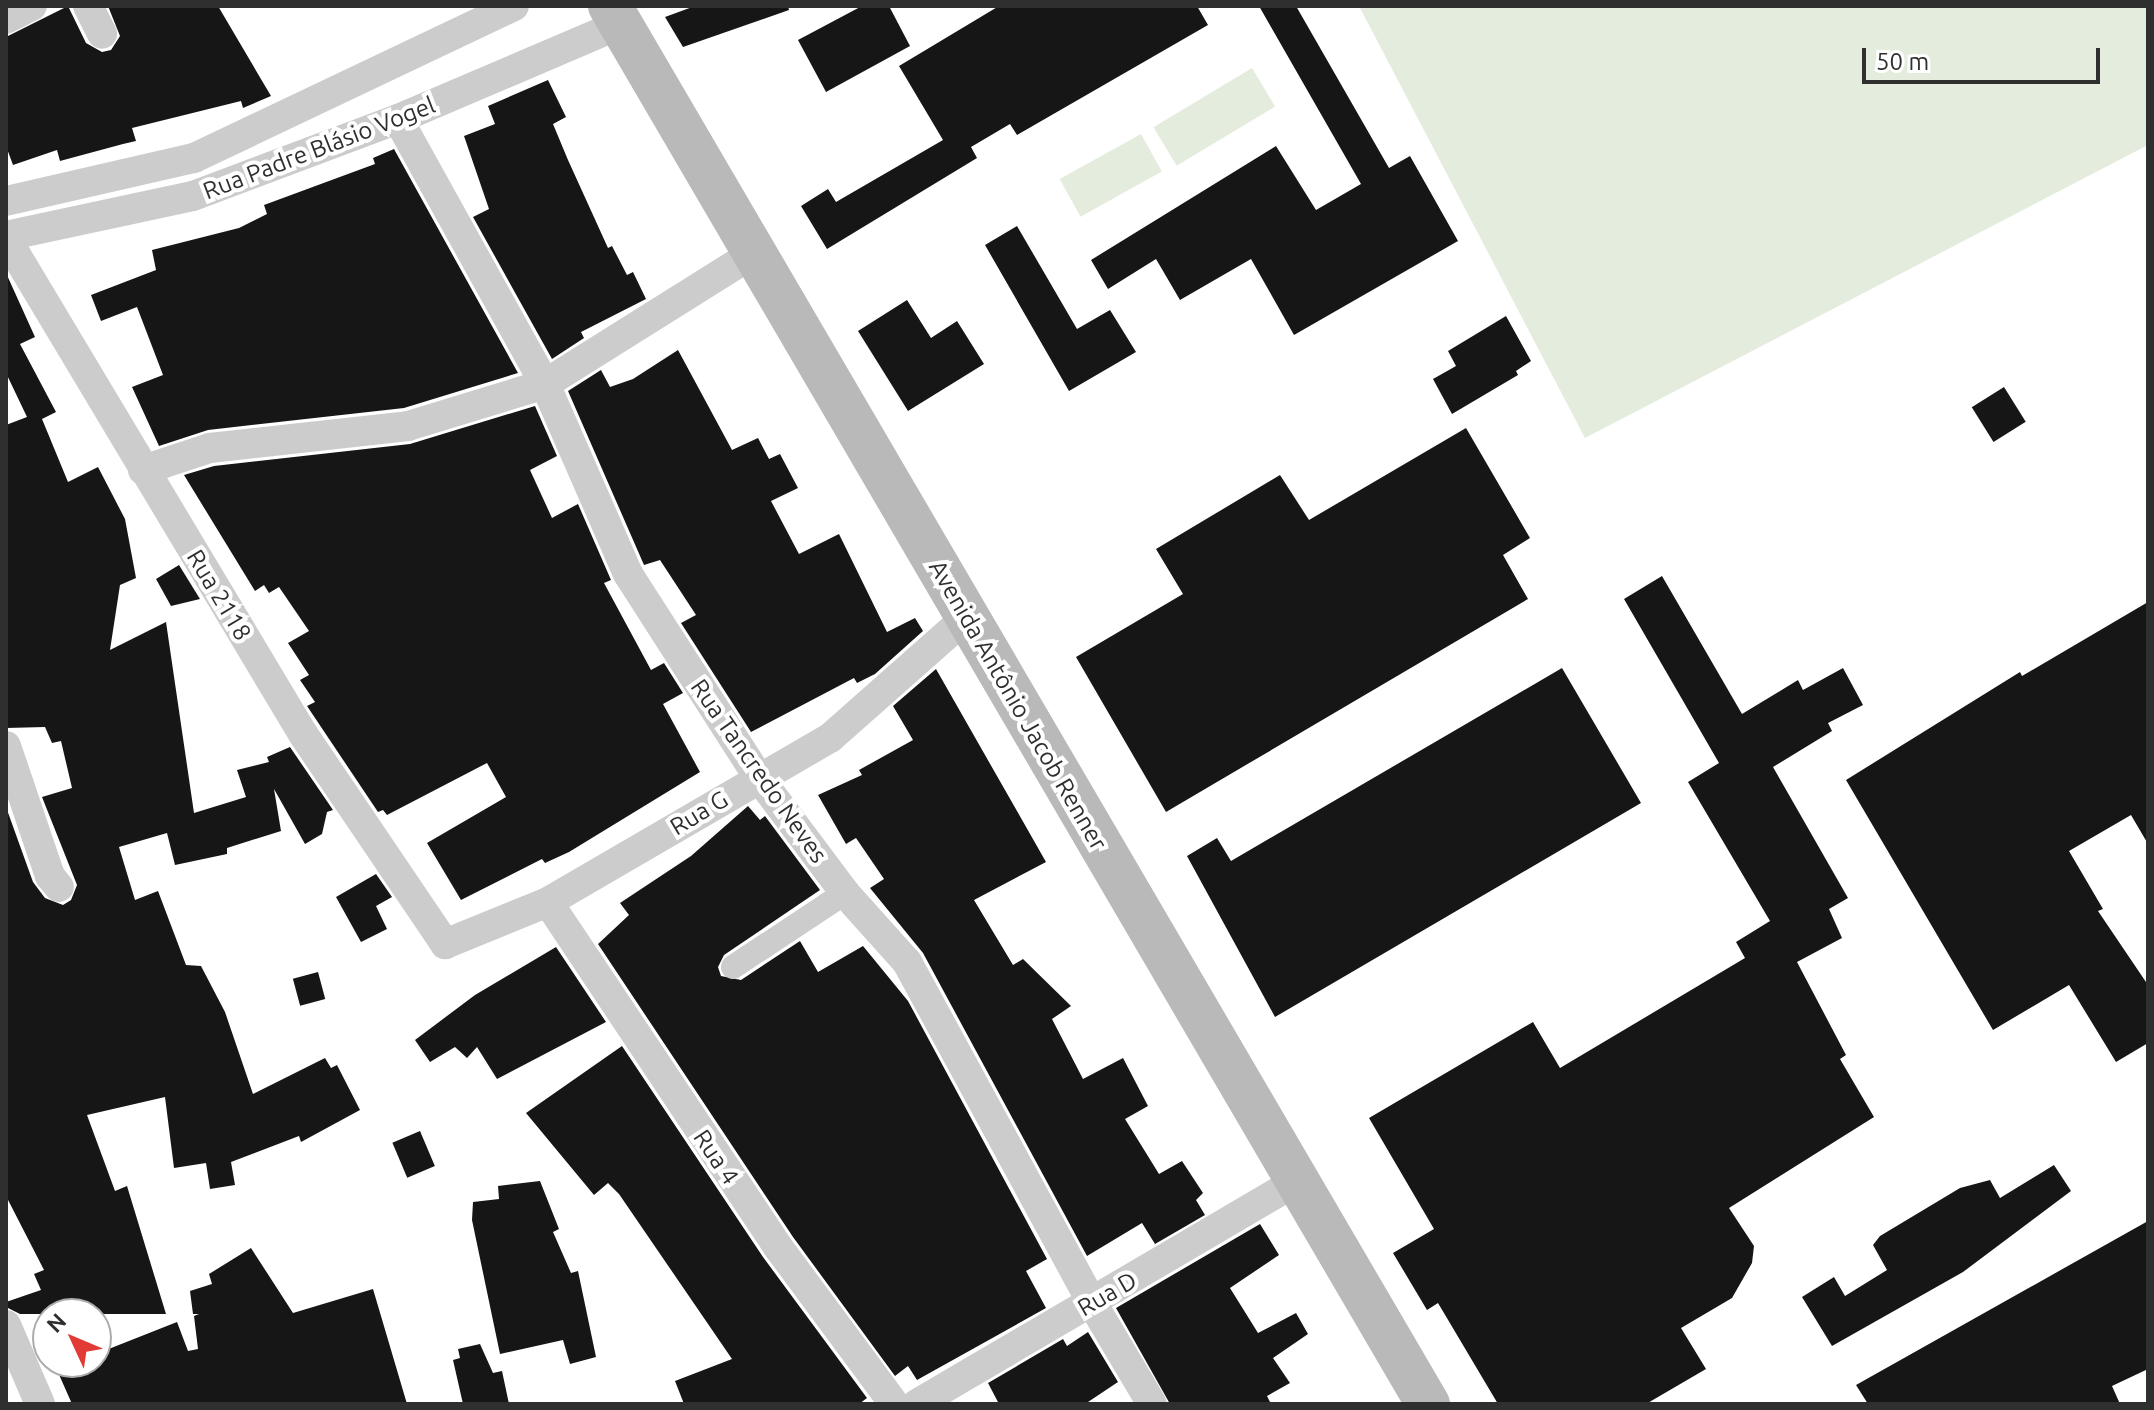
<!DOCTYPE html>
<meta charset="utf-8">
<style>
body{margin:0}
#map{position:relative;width:2154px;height:1410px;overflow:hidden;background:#fff;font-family:Ubuntu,sans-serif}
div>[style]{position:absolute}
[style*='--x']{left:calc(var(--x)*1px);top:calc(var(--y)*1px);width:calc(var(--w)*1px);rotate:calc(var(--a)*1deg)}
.green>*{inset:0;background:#e4ecde;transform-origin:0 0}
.building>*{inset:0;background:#161616;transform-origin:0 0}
.pedestrian>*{height:24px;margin:-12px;padding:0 12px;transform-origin:12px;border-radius:12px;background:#ccc}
.minor>*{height:30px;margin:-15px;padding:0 15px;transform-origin:15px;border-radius:15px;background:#ccc}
.secondary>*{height:44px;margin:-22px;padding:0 22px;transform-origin:22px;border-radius:22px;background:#b9b9b9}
span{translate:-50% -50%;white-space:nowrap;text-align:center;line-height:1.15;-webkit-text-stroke:8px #fff;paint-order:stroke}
.street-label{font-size:24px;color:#2f2f2f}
.frame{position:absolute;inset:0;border:8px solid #2f2f2f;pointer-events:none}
.north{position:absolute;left:32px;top:1298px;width:80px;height:80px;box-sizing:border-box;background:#fff;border:2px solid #acacac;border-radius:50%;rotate:314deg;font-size:22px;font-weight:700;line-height:32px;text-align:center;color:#2f2f2f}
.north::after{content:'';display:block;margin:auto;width:28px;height:36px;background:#e23b36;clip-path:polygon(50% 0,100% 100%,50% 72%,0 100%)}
.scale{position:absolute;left:1862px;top:48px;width:238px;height:36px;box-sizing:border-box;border:4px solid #2f2f2f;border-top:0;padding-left:10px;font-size:24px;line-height:28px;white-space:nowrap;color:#2f2f2f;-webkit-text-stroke:6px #fff;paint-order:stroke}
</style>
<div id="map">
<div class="green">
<i style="clip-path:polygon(1359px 6px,2148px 6px,2148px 145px,1585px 438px)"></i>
<i style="left:1252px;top:68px;width:45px;height:115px;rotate:59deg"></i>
<i style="left:1141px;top:134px;width:43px;height:93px;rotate:61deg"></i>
</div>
<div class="building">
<i style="clip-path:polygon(68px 6px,86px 43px,102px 52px,111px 50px,120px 36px,108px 6px,218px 6px,271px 96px,243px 108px,241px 101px,132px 128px,136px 141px,123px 144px,60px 161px,57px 150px,13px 165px,6px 146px,6px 37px)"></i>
<i style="clip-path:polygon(695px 6px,788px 6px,789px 10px,683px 47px,665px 17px)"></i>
<i style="clip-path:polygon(862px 6px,889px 6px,910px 46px,826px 92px,798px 40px)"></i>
<i style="clip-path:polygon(999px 6px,1197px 6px,1208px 25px,1017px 135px,1010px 124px,971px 147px,977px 158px,827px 249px,801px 206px,828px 189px,836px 202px,943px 140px,899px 66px)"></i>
<i style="clip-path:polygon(1259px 6px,1296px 6px,1389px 168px,1410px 156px,1458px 241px,1294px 335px,1251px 259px,1180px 300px,1156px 259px,1108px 289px,1091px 260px,1276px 146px,1316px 210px,1361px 184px)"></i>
<i style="clip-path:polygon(548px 80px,566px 117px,553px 124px,568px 160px,608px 248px,612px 246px,627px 275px,633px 272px,646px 299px,581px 332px,584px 338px,552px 359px,473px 217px,489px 209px,464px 136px,495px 124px,488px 106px)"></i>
<i style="clip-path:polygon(394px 149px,518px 373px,404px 408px,208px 430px,159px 446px,132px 387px,163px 375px,137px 307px,101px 321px,91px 295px,156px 270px,152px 250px,239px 228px,267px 214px,264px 205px,375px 164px,373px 158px)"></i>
<i style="clip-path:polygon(1017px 226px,1077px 329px,1110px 310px,1136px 352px,1069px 391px,985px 245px)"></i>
<i style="clip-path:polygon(6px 273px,35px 337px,20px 344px,56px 412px,42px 419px,68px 482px,98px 467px,125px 519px,136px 578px,120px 585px,110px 650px,166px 622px,194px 813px,246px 797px,237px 770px,269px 762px,267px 757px,290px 747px,333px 810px,327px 812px,322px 834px,305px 844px,274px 789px,281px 831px,227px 848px,227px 854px,175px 865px,167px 833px,119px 847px,135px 900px,158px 891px,186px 965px,201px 966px,225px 1012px,253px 1094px,325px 1058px,331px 1068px,337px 1065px,360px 1110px,301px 1142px,299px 1136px,231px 1162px,235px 1185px,210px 1189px,206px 1163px,174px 1168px,165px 1097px,87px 1115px,115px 1191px,127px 1186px,166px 1314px,20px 1314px,6px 1307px,6px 1302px,41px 1290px,34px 1274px,44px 1270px,6px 1196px,6px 807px,33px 882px,45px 898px,63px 905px,71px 900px,77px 885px,42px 797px,72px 788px,61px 741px,52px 743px,45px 727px,6px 728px,6px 425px,27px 417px,6px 373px)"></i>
<i style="clip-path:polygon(907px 300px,931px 338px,957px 321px,984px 364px,908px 411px,858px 331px)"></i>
<i style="clip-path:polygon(1506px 316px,1531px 361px,1516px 371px,1518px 375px,1452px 414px,1433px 379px,1456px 366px,1448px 351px)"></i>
<i style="clip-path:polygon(678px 350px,732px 450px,758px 438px,769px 459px,780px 454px,798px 488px,771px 501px,799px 554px,839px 534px,887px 632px,915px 618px,923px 631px,875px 674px,857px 683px,854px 678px,751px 732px,681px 623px,696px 615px,660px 560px,644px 565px,568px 391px,601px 370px,610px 387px,633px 379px)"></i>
<i style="left:2004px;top:387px;width:41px;height:38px;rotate:58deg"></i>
<i style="clip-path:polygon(535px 406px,557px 456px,530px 470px,552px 518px,578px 504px,611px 580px,604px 583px,651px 670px,664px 663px,683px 693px,663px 704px,700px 772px,569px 852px,545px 863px,542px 859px,461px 900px,427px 843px,506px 797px,487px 763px,387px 815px,383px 810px,378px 812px,307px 706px,315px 702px,300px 680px,309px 675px,288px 643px,309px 631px,279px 587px,269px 593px,264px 585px,255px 591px,184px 475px,214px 466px,410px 444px)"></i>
<i style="clip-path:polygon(1466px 428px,1530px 538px,1503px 555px,1528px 599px,1166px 812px,1076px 657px,1183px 594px,1156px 549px,1280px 475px,1309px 520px)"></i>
<i style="clip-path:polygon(179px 565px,200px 599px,171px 606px,156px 579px)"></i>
<i style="clip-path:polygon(1662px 576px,1742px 714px,1798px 680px,1803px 690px,1843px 668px,1863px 705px,1828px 723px,1832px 731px,1773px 767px,1848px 898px,1829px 909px,1842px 938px,1797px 962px,1846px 1055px,1840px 1059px,1874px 1117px,1729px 1208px,1754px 1246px,1752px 1263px,1732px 1298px,1681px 1328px,1706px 1369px,1646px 1404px,1498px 1404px,1438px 1303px,1427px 1310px,1393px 1253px,1434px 1229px,1369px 1118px,1533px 1022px,1560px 1068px,1745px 958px,1736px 942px,1770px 921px,1688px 782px,1719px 763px,1624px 599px)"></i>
<i style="clip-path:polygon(2148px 602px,2148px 844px,2131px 815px,2069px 851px,2103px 909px,2098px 911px,2148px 985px,2148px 1043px,2116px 1062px,2069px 985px,1993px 1030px,1846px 780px,2020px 672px,2022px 676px)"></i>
<i style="clip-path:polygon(1562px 668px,1641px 803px,1275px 1017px,1187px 856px,1217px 838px,1231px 861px)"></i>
<i style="clip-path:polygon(936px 669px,1046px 862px,974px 900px,1013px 965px,1023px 959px,1071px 1006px,1052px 1019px,1083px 1079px,1123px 1058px,1148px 1106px,1125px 1119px,1159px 1174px,1182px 1161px,1203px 1193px,1196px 1200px,1205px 1215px,1155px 1244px,1142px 1223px,1087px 1256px,923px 953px,870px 888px,884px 879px,856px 838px,846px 844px,818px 795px,862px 775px,859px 770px,913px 740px,893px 706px)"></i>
<i style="clip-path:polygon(748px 806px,760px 820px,765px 816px,820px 890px,724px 955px,718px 967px,721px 976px,741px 980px,800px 941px,818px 972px,863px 946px,908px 1001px,1047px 1259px,1026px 1271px,1046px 1308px,917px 1380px,908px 1366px,895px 1376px,793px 1237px,598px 944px,629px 915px,620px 903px,691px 856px)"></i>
<i style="clip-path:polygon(376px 874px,392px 897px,376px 906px,387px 929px,361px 942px,336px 897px)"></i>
<i style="clip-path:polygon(556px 947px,606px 1022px,497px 1079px,477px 1047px,467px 1058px,455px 1047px,430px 1062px,415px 1040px,475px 995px)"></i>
<i style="left:318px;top:972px;width:28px;height:26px;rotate:75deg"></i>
<i style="clip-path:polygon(622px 1046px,763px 1257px,867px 1398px,859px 1404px,684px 1404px,675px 1381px,732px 1359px,619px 1194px,608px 1183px,594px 1195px,526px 1113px)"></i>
<i style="left:420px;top:1131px;width:38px;height:30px;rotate:67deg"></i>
<i style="clip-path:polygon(2054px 1165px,2071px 1191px,1963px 1272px,1832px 1346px,1802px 1297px,1834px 1277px,1845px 1296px,1887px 1270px,1873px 1245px,1880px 1236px,1960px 1188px,1990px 1180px,2000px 1198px)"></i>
<i style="clip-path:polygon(540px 1181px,559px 1229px,553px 1232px,571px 1273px,578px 1271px,596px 1357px,570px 1364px,563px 1340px,500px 1354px,472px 1220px,473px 1202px,499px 1199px,498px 1186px)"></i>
<i style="clip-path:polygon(2148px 1221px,2148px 1369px,2112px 1386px,2120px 1404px,1868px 1404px,1856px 1385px)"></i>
<i style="clip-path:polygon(1260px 1224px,1279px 1255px,1230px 1288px,1258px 1333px,1296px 1313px,1308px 1334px,1273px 1358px,1290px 1383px,1267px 1396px,1271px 1404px,1170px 1404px,1116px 1308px)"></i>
<i style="clip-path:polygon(251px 1248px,293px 1313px,373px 1289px,407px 1404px,72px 1404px,57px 1370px,96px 1362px,96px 1354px,177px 1322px,188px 1351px,198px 1349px,194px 1316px,199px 1314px,193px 1314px,190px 1291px,212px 1284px,209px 1274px)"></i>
<i style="clip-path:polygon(1088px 1332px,1118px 1382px,1085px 1404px,999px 1404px,988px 1383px,1063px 1339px,1067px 1346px)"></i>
<i style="clip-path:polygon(480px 1344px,493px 1373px,502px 1371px,509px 1404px,463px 1404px,453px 1360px,460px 1358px,458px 1349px)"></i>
</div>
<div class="pedestrian">
<i style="--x:733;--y:967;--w:134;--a:-33.5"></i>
</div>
<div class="minor">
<i style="--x:88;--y:6;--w:31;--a:63"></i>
<i style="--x:6;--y:19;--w:29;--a:-27"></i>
<i style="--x:398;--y:119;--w:303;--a:61"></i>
<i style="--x:545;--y:384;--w:207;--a:66.4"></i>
<i style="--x:628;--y:574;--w:242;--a:57.3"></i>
<i style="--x:759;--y:778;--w:144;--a:53.2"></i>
<i style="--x:845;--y:893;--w:93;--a:48.1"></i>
<i style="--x:907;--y:962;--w:388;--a:61.5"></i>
<i style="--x:1092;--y:1303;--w:117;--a:59.3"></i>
<i style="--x:6;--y:201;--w:193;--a:-12.9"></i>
<i style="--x:194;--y:158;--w:354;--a:-25.4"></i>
<i style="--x:6;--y:236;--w:191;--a:-12.1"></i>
<i style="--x:193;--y:196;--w:219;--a:-20.6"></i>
<i style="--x:398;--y:119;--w:242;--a:-23.1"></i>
<i style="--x:6;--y:238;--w:578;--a:59.09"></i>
<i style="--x:303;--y:734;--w:254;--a:55.9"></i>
<i style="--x:445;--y:944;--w:111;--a:-22.2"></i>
<i style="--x:548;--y:902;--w:326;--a:-30.2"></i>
<i style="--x:830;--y:738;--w:183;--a:-41.5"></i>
<i style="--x:143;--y:470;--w:71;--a:-18.2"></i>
<i style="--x:210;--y:448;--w:199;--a:-6.3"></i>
<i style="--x:408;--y:426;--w:143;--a:-17"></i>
<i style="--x:545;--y:384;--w:247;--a:-32.1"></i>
<i style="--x:6;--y:746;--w:137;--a:71.3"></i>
<i style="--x:50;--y:876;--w:14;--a:51"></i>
<i style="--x:548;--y:902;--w:415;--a:56.3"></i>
<i style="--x:778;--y:1247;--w:195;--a:53.5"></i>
<i style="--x:6;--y:1325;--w:86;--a:66.7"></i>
<i style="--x:917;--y:1404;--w:439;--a:-30.4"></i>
</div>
<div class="secondary">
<i style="--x:610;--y:6;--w:1620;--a:59.67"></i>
</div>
<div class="street-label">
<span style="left:319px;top:148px;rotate:-21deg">Rua Padre Blásio Vogel</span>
<span style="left:219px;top:595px;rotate:59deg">Rua 2118</span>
<span style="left:1018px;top:705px;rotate:60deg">Avenida Antônio Jacob Renner</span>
<span style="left:759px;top:771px;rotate:55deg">Rua Tancredo Neves</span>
<span style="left:699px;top:813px;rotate:-31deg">Rua G</span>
<span style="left:716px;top:1157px;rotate:56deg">Rua 4</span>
<span style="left:1107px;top:1294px;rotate:-30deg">Rua D</span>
</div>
<div class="frame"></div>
<div class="north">N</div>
<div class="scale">50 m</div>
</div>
